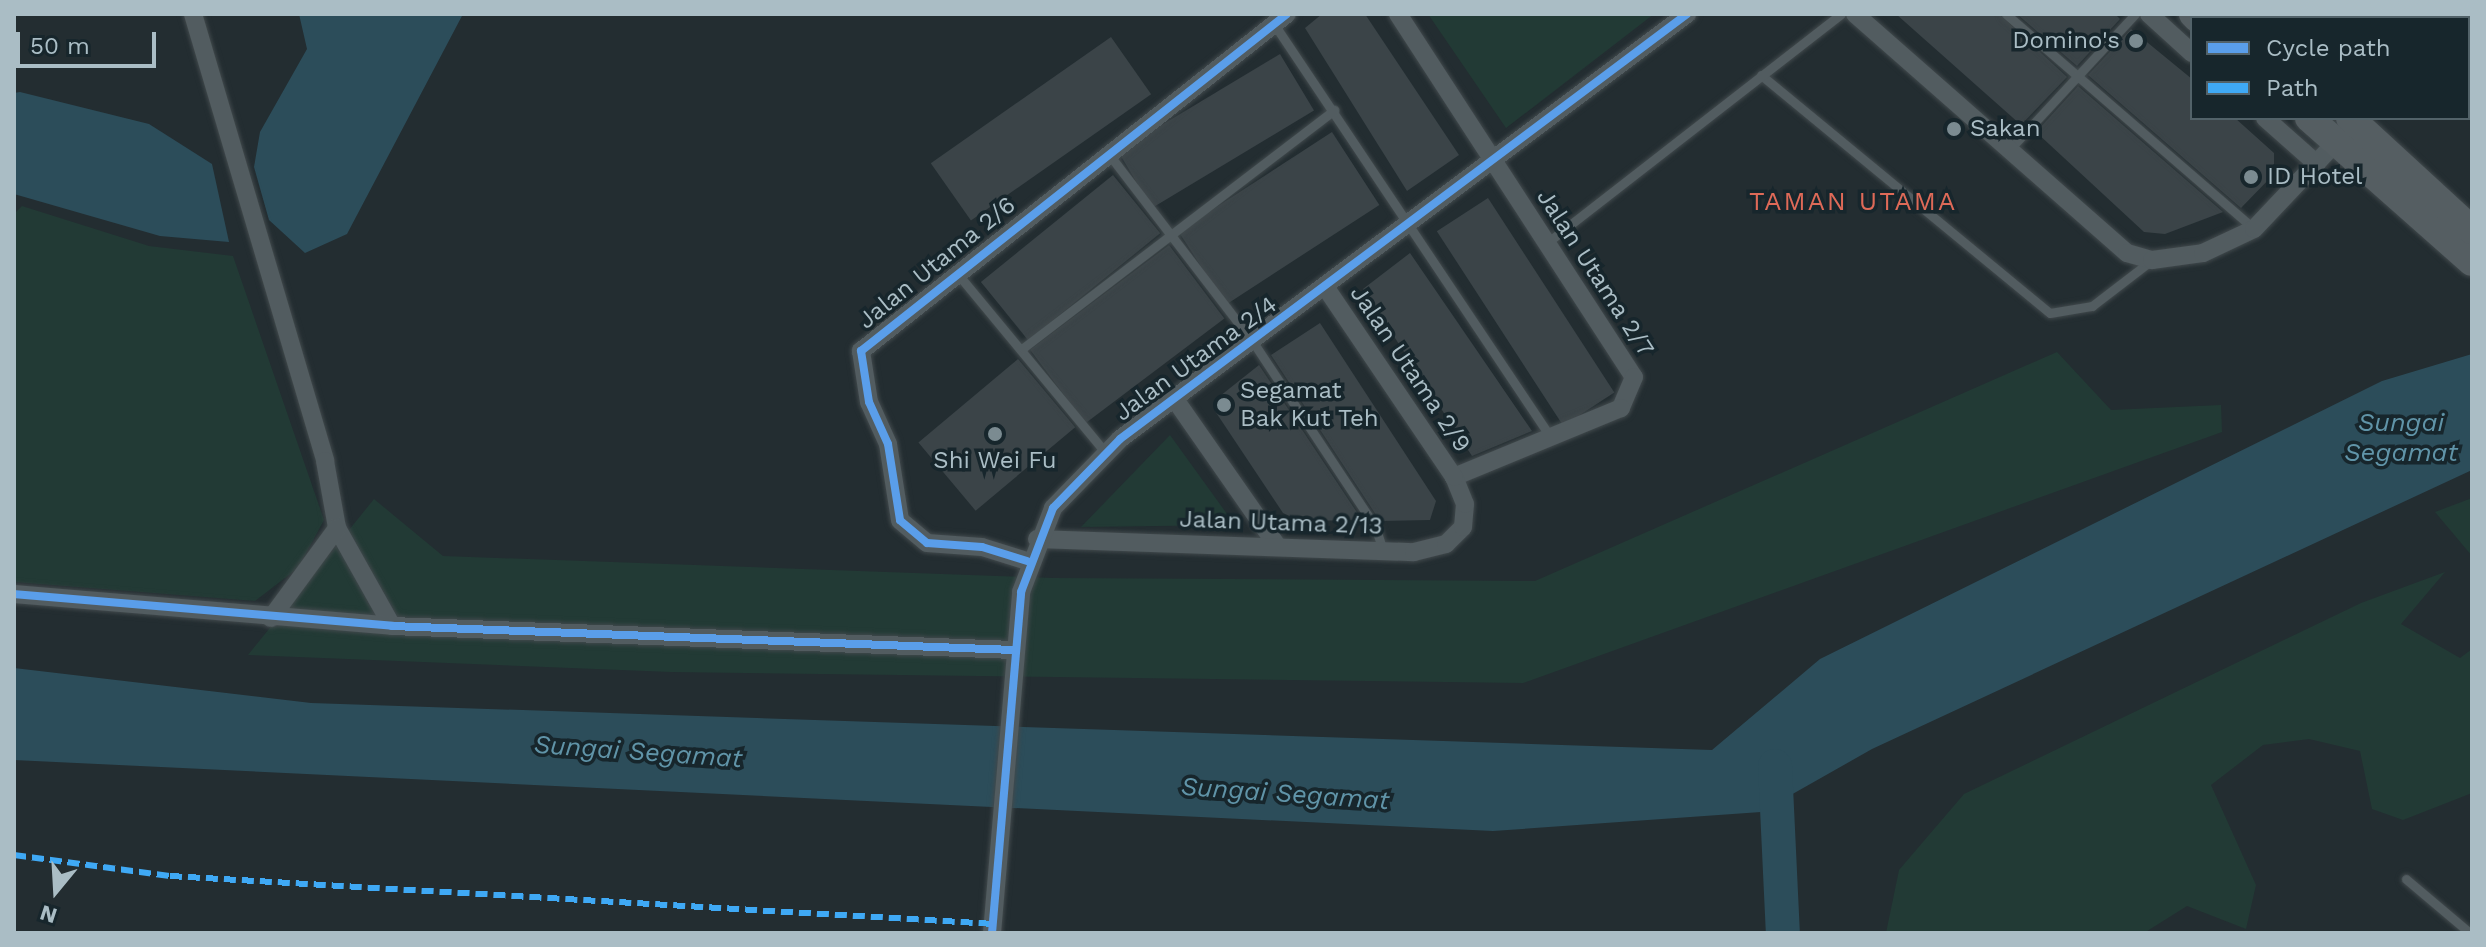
<!DOCTYPE html>
<style>
body{margin:0}
#map{position:relative;width:2486px;height:947px;overflow:hidden;background:#232d31;font-family:"Work Sans",sans-serif}
div>[style]{position:absolute}
[style*='--x']{left:calc(var(--x)*1px);top:calc(var(--y)*1px);width:calc(var(--w)*1px);rotate:calc(var(--a)*1deg)}
.green>*{inset:0;background:#223a35}
.water>*{inset:0;background:#2c4d5a}
.river>*{height:34px;margin:-17px;padding:0 17px;transform-origin:17px;border-radius:17px;background:#2c4d5a}
.building>*{inset:0;background:#3b4448;transform-origin:0 0}
.roads{filter:drop-shadow(0 0 2px #41494c) drop-shadow(0 0 2px #41494c)}
.lane>*{height:9px;margin:-4.5px;padding:0 4.5px;transform-origin:4.5px;border-radius:4.5px;background:#525c60}
.street>*{height:18px;margin:-9px;padding:0 9px;transform-origin:9px;border-radius:9px;background:#525c60}
.primary>*{height:28px;margin:-14px;padding:0 14px;transform-origin:14px;border-radius:14px;background:#555e62}
.quiet>*{height:6px;margin-top:-3px;transform-origin:0;background:repeating-linear-gradient(90deg,#3fa9f5 0 12px,transparent 0 18px)}
.cycleway>*{height:8px;margin:-4px;padding:0 4px;transform-origin:4px;border-radius:4px;background:#5a9eea}
.dots>*{width:22px;height:22px;translate:-50% -50%;box-sizing:border-box;border:4px solid #17262c;border-radius:50%}
span{translate:-50% -50%;white-space:nowrap;text-align:center;line-height:1.15;-webkit-text-stroke:7px #17262c;paint-order:stroke}
.poi-label{font-size:24px;color:#aabdc5}
.right{translate:-100% -50%;text-align:right}
.left{translate:0 -50%;text-align:left}
.street-label{font-size:24px;color:#aabdc5}
.neighbourhood-label{font-size:26px;color:#de6a58;letter-spacing:2px}
.water-label{font-size:26px;color:#6094a8;font-style:italic}
.frame{position:absolute;inset:0;border:16px solid #aabdc5;pointer-events:none}
.legend{position:absolute;left:2190px;top:16px;width:280px;height:104px;box-sizing:border-box;background:#17262c;border:2px solid #526269;margin:0;padding:10px 14px;list-style:none;font-size:24px;color:#aabdc5}
.legend li{display:flex;align-items:center;gap:16px;height:40px}
.legend b{width:40px;border:2px solid #526269}
.north{position:absolute;left:16px;top:851px;width:80px;height:80px;-webkit-text-stroke:6px #17262c;paint-order:stroke;rotate:198deg;font-size:22px;font-weight:700;line-height:32px;text-align:center;color:#aabdc5}
.north::after{content:'';display:block;margin:auto;width:28px;height:36px;background:#aabdc5;clip-path:polygon(50% 0,100% 100%,50% 72%,0 100%)}
.scale{position:absolute;left:16px;top:32px;width:140px;height:36px;box-sizing:border-box;border:4px solid #aabdc5;border-top:0;padding-left:10px;font-size:24px;line-height:28px;white-space:nowrap;color:#aabdc5;-webkit-text-stroke:6px #17262c;paint-order:stroke}
</style>
<div id="map">
<div class="green">
<i style="clip-path:polygon(1428px 14px,1654px 14px,1506px 128px)"></i>
<i style="clip-path:polygon(22px 206px,149px 246px,233px 256px,324px 520px,298px 568px,255px 601px,14px 582px,14px 214px)"></i>
<i style="clip-path:polygon(2057px 352px,2111px 410px,2221px 405px,2222px 432px,1523px 683px,671px 672px,248px 655px,374px 499px,443px 556px,1054px 578px,1535px 581px)"></i>
<i style="clip-path:polygon(1170px 435px,1235px 525px,1081px 527px)"></i>
<i style="clip-path:polygon(2472px 498px,2472px 556px,2435px 512px)"></i>
<i style="clip-path:polygon(2445px 572px,2401px 624px,2460px 658px,2472px 649px,2472px 793px,2403px 820px,2372px 809px,2360px 751px,2309px 739px,2263px 745px,2211px 785px,2256px 885px,2246px 929px,2187px 906px,2144px 933px,1886px 933px,1899px 870px,1964px 794px,2361px 603px)"></i>
</div>
<div class="water">
<i style="clip-path:polygon(299px 14px,463px 14px,347px 234px,305px 253px,269px 220px,254px 167px,260px 132px,307px 49px)"></i>
<i style="clip-path:polygon(20px 92px,149px 124px,212px 164px,229px 242px,160px 236px,14px 194px,14px 93px)"></i>
<i style="clip-path:polygon(2472px 354px,2472px 470px,1872px 749px,1761px 812px,1493px 831px,14px 760px,14px 668px,311px 703px,1712px 750px,1820px 659px,2382px 381px)"></i>
</div>
<div class="river">
<i style="--x:1775;--y:766;--w:167;--a:87.3"></i>
</div>
<div class="building">
<i style="clip-path:polygon(1322px 14px,1365px 14px,1459px 155px,1407px 191px,1305px 28px)"></i>
<i style="clip-path:polygon(1896px 14px,1999px 14px,2067px 77px,2021px 125px)"></i>
<i style="clip-path:polygon(2017px 14px,2115px 14px,2120px 19px,2077px 66px)"></i>
<i style="clip-path:polygon(2131px 29px,2192px 79px,2192px 118px,2235px 118px,2274px 153px,2274px 174px,2241px 208px,2088px 75px)"></i>
<i style="left:1111px;top:37px;width:70px;height:220px;rotate:55deg"></i>
<i style="left:1280px;top:54px;width:66px;height:189px;rotate:59deg"></i>
<i style="clip-path:polygon(2078px 86px,2223px 212px,2165px 234px,2144px 232px,2036px 132px)"></i>
<i style="left:1332px;top:132px;width:87px;height:183px;rotate:57deg"></i>
<i style="left:1113px;top:175px;width:75px;height:170px;rotate:51deg"></i>
<i style="left:1488px;top:198px;width:232px;height:61px;rotate:57deg"></i>
<i style="left:1169px;top:245px;width:92px;height:174px;rotate:53deg"></i>
<i style="clip-path:polygon(1410px 253px,1532px 431px,1472px 456px,1363px 289px)"></i>
<i style="clip-path:polygon(1320px 323px,1436px 501px,1430px 520px,1380px 521px,1271px 355px)"></i>
<i style="left:1018px;top:359px;width:89px;height:130px;rotate:50deg"></i>
<i style="clip-path:polygon(1259px 365px,1362px 520px,1300px 521px,1283px 513px,1215px 411px,1220px 396px)"></i>
</div>
<div class="roads">
<div class="lane">
<i style="--x:2006;--y:14;--w:328;--a:40.9"></i>
<i style="--x:1274;--y:24;--w:497;--a:56.2"></i>
<i style="--x:1761;--y:75;--w:374;--a:39.5"></i>
<i style="--x:2050;--y:313;--w:43;--a:-9.5"></i>
<i style="--x:2092;--y:306;--w:76;--a:-37.5"></i>
<i style="--x:2010;--y:149;--w:184;--a:-47.2"></i>
<i style="--x:1108;--y:153;--w:238;--a:52.5"></i>
<i style="--x:1253;--y:342;--w:221;--a:56.5"></i>
<i style="--x:1375;--y:526;--w:25;--a:72"></i>
<i style="--x:1548;--y:242;--w:371;--a:-37.9"></i>
<i style="--x:957;--y:273;--w:234;--a:50.4"></i>
<i style="--x:1023;--y:348;--w:392;--a:-37.4"></i>
<i style="--x:2406;--y:879;--w:84;--a:40.2"></i>
</div>
<div class="street">
<i style="--x:193;--y:14;--w:466;--a:73.5"></i>
<i style="--x:325;--y:461;--w:68;--a:79.8"></i>
<i style="--x:337;--y:528;--w:112;--a:60.7"></i>
<i style="--x:1398;--y:14;--w:433;--a:57"></i>
<i style="--x:1634;--y:377;--w:34;--a:113"></i>
<i style="--x:1621;--y:408;--w:181;--a:157.6"></i>
<i style="--x:1855;--y:14;--w:362;--a:41.3"></i>
<i style="--x:2127;--y:253;--w:26;--a:16"></i>
<i style="--x:2152;--y:260;--w:51;--a:-7.8"></i>
<i style="--x:2203;--y:253;--w:56;--a:-25.2"></i>
<i style="--x:2254;--y:229;--w:128;--a:-46.6"></i>
<i style="--x:2149;--y:14;--w:58;--a:42.2"></i>
<i style="--x:2386;--y:18;--w:5;--a:-53"></i>
<i style="--x:2265;--y:118;--w:69;--a:41.5"></i>
<i style="--x:1174;--y:398;--w:178;--a:55.1"></i>
<i style="--x:1037;--y:539;--w:377;--a:2"></i>
<i style="--x:1414;--y:552;--w:33;--a:-14"></i>
<i style="--x:1446;--y:544;--w:24;--a:-45"></i>
<i style="--x:1463;--y:527;--w:23;--a:-85"></i>
<i style="--x:1465;--y:504;--w:29;--a:-112"></i>
<i style="--x:1454;--y:477;--w:228;--a:-124.1"></i>
<i style="--x:1027;--y:561;--w:47;--a:-162.7"></i>
<i style="--x:982;--y:547;--w:55;--a:-175.8"></i>
<i style="--x:927;--y:543;--w:35;--a:-140"></i>
<i style="--x:900;--y:520;--w:77;--a:-99"></i>
<i style="--x:888;--y:444;--w:46;--a:-114.3"></i>
<i style="--x:869;--y:402;--w:52;--a:-98.9"></i>
<i style="--x:861;--y:351;--w:543;--a:-38.35"></i>
<i style="--x:14;--y:594;--w:379;--a:4.8"></i>
<i style="--x:392;--y:626;--w:622;--a:2.21"></i>
<i style="--x:271;--y:618;--w:112;--a:-53.7"></i>
<i style="--x:992;--y:933;--w:342;--a:-85.1"></i>
<i style="--x:1021;--y:592;--w:90;--a:-69.1"></i>
<i style="--x:1053;--y:508;--w:96;--a:-45.8"></i>
<i style="--x:1120;--y:439;--w:709;--a:-36.85"></i>
</div>
<div class="primary">
<i style="--x:2193;--y:14;--w:6;--a:45"></i>
<i style="--x:2234;--y:14;--w:6;--a:39"></i>
<i style="--x:2309;--y:118;--w:217;--a:41.5"></i>
<i style="--x:2350;--y:118;--w:166;--a:42.6"></i>
</div>
</div>
<div class="quiet">
<i style="--x:14;--y:855;--w:157;--a:7.7"></i>
<i style="--x:170;--y:876;--w:826;--a:3.33"></i>
</div>
<div class="cycleway">
<i style="--x:1027;--y:561;--w:47;--a:-162.7"></i>
<i style="--x:982;--y:547;--w:55;--a:-175.8"></i>
<i style="--x:927;--y:543;--w:35;--a:-140"></i>
<i style="--x:900;--y:520;--w:77;--a:-99"></i>
<i style="--x:888;--y:444;--w:46;--a:-114.3"></i>
<i style="--x:869;--y:402;--w:52;--a:-98.9"></i>
<i style="--x:861;--y:351;--w:543;--a:-38.35"></i>
<i style="--x:14;--y:594;--w:379;--a:4.8"></i>
<i style="--x:392;--y:626;--w:622;--a:2.21"></i>
<i style="--x:992;--y:933;--w:342;--a:-85.1"></i>
<i style="--x:1021;--y:592;--w:90;--a:-69.1"></i>
<i style="--x:1053;--y:508;--w:96;--a:-45.8"></i>
<i style="--x:1120;--y:439;--w:709;--a:-36.85"></i>
</div>
<div class="dots">
<i style="left:2136px;top:41px;background:#7b8b91"></i>
<i style="left:1954px;top:129px;background:#7b8b91"></i>
<i style="left:2251px;top:177px;background:#7b8b91"></i>
<i style="left:1224px;top:405px;background:#7b8b91"></i>
<i style="left:995px;top:434px;background:#7b8b91"></i>
</div>
<div class="poi-label">
<span class="right" style="left:2120px;top:41px">Domino's</span>
<span class="left" style="left:1970px;top:129px">Sakan</span>
<span class="left" style="left:2267px;top:177px">ID Hotel</span>
<span class="left" style="left:1240px;top:405px">Segamat<br>Bak Kut Teh</span>
<span style="left:995px;top:461px">Shi Wei Fu</span>
</div>
<div class="street-label">
<span style="left:937px;top:263px;rotate:-39deg">Jalan Utama 2/6</span>
<span style="left:1595px;top:273px;rotate:57deg">Jalan Utama 2/7</span>
<span style="left:1196px;top:359px;rotate:-36deg">Jalan Utama 2/4</span>
<span style="left:1410px;top:369px;rotate:56deg">Jalan Utama 2/9</span>
<span style="left:1281px;top:523px;rotate:2deg">Jalan Utama 2/13</span>
</div>
<div class="neighbourhood-label">
<span style="left:1853px;top:202px">TAMAN UTAMA</span>
</div>
<div class="water-label">
<span style="left:2401px;top:438px">Sungai<br>Segamat</span>
<span style="left:638px;top:752px;rotate:4deg">Sungai Segamat</span>
<span style="left:1285px;top:794px;rotate:4deg">Sungai Segamat</span>
</div>
<div class="frame"></div>
<ul class="legend">
<li><b style="height:10px;background:#5a9eea"></b>Cycle path</li>
<li><b style="height:10px;background:#3fa9f5"></b>Path</li>
</ul>
<div class="north">N</div>
<div class="scale">50 m</div>
</div>
